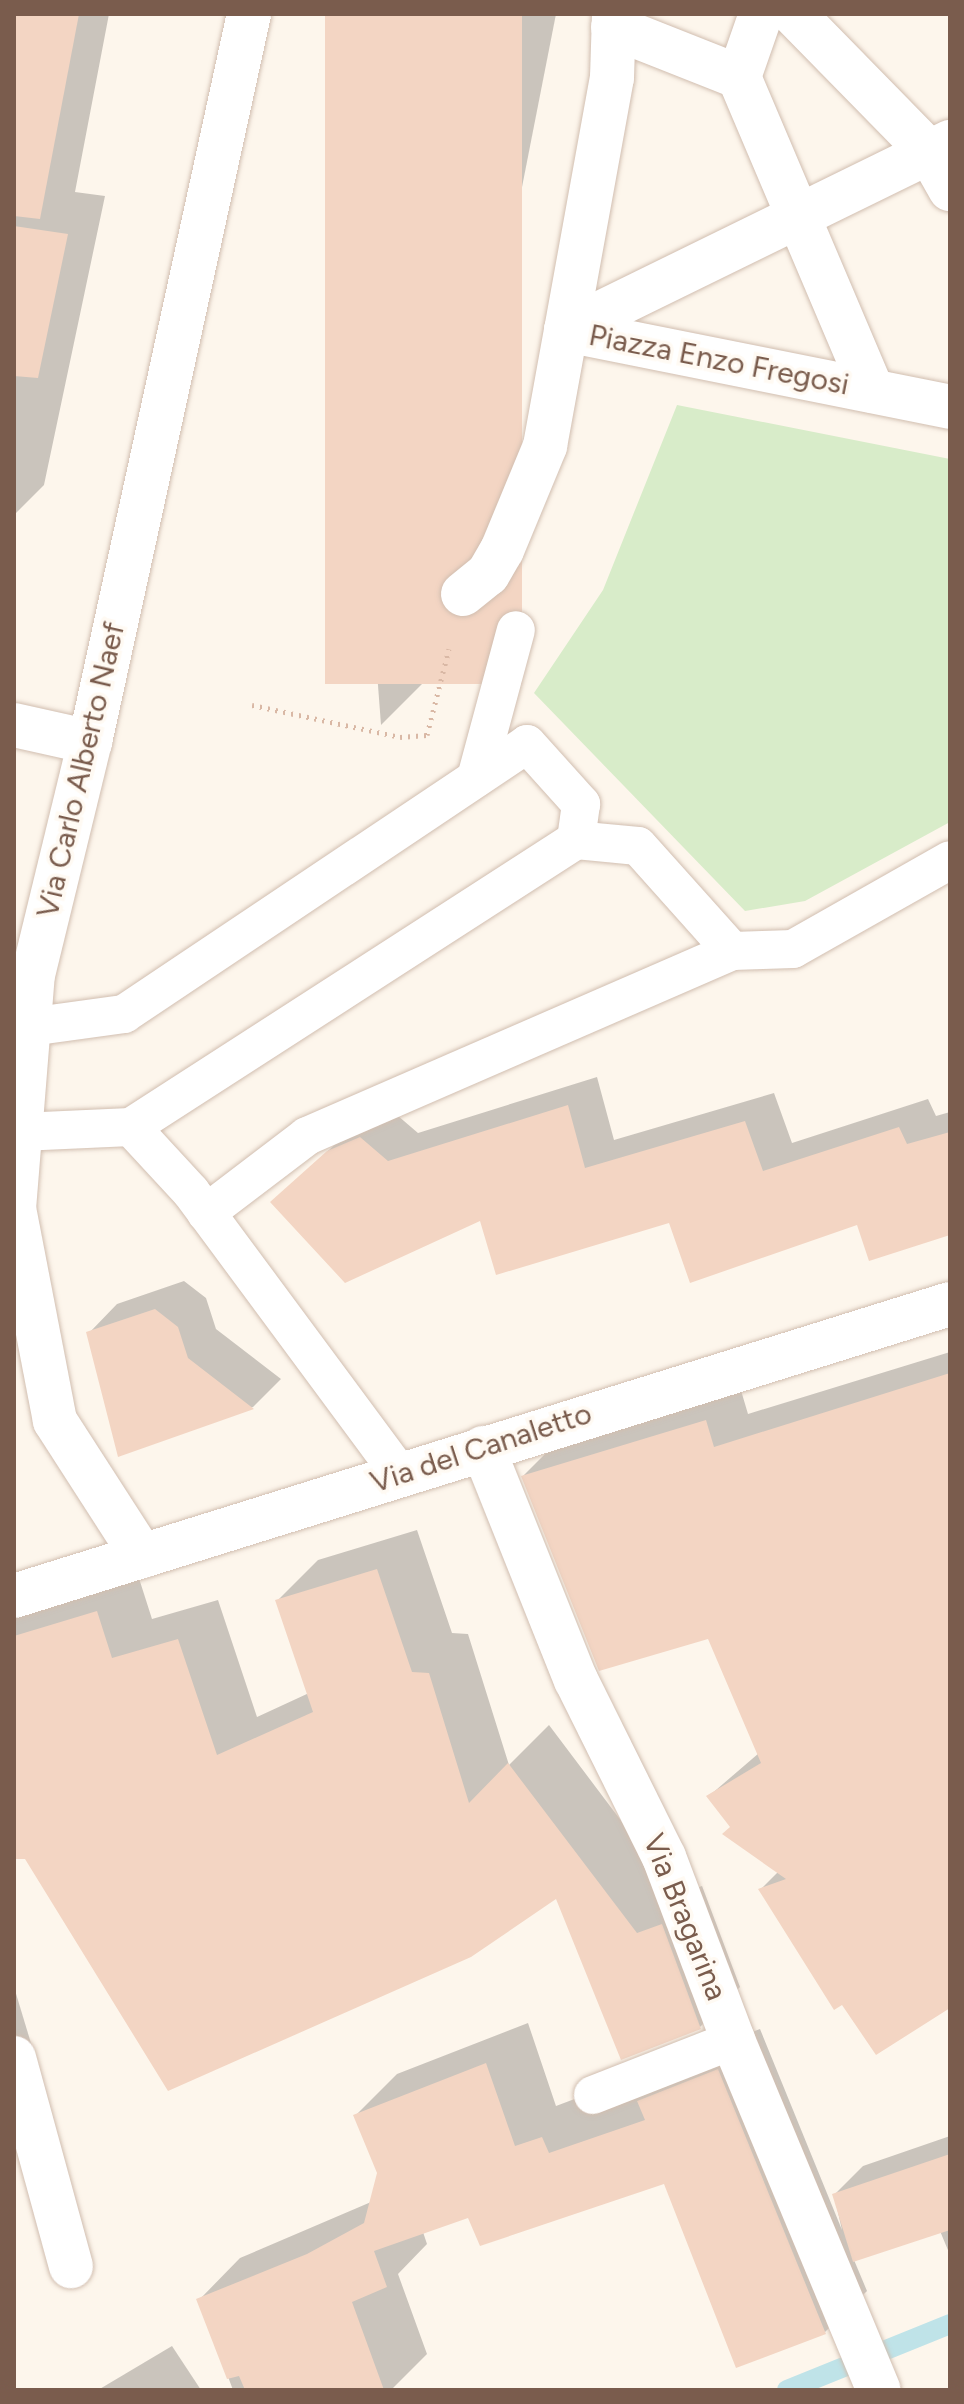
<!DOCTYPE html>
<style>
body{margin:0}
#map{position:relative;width:964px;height:2404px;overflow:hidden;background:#fdf6ec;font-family:Figtree,sans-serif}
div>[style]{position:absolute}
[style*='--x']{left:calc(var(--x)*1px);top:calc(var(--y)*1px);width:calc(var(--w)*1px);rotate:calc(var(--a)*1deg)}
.green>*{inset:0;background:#d8ecc9}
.shadow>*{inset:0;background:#0003}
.stream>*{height:20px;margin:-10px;padding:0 10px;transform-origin:10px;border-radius:10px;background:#bfe3e8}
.building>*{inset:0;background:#f3d5c3;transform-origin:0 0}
.path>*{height:5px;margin-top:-2.5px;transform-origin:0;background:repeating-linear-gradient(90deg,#d9b8a5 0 2px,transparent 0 8px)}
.roads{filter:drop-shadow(0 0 2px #d1beb0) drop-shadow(0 0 2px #d1beb0)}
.service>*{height:38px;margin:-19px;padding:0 19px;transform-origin:19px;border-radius:19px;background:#fff}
.pedestrian>*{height:44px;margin:-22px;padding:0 22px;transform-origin:22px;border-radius:22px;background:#fff}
.minor>*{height:44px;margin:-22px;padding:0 22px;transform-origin:22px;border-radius:22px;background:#fff}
span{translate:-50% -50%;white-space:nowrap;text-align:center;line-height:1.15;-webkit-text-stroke:7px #fffaf3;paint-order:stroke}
.street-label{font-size:30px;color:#7a5c4d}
.frame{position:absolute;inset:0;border:16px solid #7a5c4d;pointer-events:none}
</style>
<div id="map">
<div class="green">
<i style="clip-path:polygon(677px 405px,950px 459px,950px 822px,805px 901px,745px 911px,534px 693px,603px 590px)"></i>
</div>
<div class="shadow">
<i style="clip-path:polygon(14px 14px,109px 14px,75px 192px,105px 196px,44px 485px,14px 515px)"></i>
<i style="clip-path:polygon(327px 14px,556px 14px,425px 681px,381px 725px)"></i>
<i style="clip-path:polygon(597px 1077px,614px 1140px,774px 1093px,792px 1143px,928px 1099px,936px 1116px,950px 1112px,950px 1233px,858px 1223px,481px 1218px,273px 1202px,358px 1123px,390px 1109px,418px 1133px)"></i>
<i style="clip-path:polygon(184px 1281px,206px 1298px,216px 1329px,281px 1379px,253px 1407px,120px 1455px,89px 1333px,117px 1304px)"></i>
<i style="clip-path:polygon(950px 1352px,950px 2006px,761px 1889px,779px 1871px,709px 1796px,759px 1753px,709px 1637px,523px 1476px,557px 1442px,740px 1387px,748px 1414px)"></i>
<i style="clip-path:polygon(417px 1530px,452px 1633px,468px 1634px,509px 1765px,549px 1725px,677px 1895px,702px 1886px,740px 1987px,700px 2027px,557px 1896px,14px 1840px,14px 1610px,137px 1572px,152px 1619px,218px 1600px,257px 1717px,309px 1693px,278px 1600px,318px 1560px)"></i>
<i style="clip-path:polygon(14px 1987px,40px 2073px,14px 2098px)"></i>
<i style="clip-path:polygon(528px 2023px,556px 2106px,760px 2029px,842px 2230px,834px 2195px,863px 2166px,950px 2136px,950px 2255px,940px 2231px,854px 2260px,867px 2291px,825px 2332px,737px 2366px,665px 2181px,469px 2216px,423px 2232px,427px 2244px,398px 2274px,427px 2354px,391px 2390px,233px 2390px,199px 2300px,240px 2258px,371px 2202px,379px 2173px,355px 2116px,397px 2074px)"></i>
<i style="clip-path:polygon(172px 2346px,201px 2390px,98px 2390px)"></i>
</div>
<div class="stream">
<i style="--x:787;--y:2390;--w:176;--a:-22"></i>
</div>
<div class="building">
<i style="clip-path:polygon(14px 14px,79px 14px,40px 219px,14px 216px)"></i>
<i style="left:325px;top:14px;width:197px;height:670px"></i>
<i style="clip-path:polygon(14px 226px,68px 234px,38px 378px,14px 376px)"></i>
<i style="clip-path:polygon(568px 1105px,585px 1168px,745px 1121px,763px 1171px,899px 1127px,907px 1144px,950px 1132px,950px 1235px,869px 1261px,857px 1225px,690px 1283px,669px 1223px,496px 1275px,480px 1221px,345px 1283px,270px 1202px,327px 1151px,360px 1137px,388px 1161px)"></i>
<i style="clip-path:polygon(155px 1309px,178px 1327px,188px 1358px,254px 1409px,118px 1457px,86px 1332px)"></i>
<i style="clip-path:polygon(950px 1373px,950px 2008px,876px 2055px,842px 2005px,834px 2010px,758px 1889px,786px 1879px,722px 1834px,730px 1827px,706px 1796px,761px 1763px,708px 1639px,599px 1671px,521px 1476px,706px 1420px,714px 1447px)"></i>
<i style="clip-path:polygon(377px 1569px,412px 1672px,429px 1673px,469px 1803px,508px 1763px,637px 1933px,662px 1924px,701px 2029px,621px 2060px,556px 1899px,471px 1957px,168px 2091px,25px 1859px,14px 1859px,14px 1636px,97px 1611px,112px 1658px,178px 1639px,217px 1755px,313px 1712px,275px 1600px)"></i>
<i style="clip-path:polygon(486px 2063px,515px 2146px,542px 2137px,549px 2153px,645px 2120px,637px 2101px,718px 2069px,826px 2334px,736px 2368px,664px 2184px,480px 2246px,468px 2218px,374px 2251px,387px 2287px,352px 2302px,384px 2390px,245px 2390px,239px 2376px,227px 2379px,196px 2299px,307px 2254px,364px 2223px,377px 2173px,353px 2115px)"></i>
<i style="clip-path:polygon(950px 2154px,950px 2230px,853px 2262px,832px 2194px)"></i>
</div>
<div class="path">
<i style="--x:252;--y:705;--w:151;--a:12.2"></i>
<i style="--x:400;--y:737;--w:27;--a:-4"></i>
<i style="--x:427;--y:735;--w:89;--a:-75.7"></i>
</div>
<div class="roads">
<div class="service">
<i style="--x:476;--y:778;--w:153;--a:-74.9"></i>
<i style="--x:732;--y:951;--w:61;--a:-1.9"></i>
<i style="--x:793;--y:949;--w:180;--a:-29.5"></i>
<i style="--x:29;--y:1027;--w:96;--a:-7.8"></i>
<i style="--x:124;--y:1014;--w:485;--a:-33.8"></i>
<i style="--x:527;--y:744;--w:81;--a:48"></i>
<i style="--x:581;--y:804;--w:36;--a:98"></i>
<i style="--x:576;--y:840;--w:530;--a:147.18"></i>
<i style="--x:20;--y:1132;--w:111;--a:-2.6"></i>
<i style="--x:131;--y:1127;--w:88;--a:47.3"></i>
<i style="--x:191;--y:1192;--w:351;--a:53.5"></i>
<i style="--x:206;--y:1213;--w:127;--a:-37.3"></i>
<i style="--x:307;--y:1136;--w:464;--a:-23.5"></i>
<i style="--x:732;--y:951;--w:141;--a:-131.8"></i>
<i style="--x:638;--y:846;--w:62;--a:-174.5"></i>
<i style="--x:593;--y:2095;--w:150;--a:-21.4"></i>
</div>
<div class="pedestrian">
<i style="--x:794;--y:14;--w:193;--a:45.6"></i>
<i style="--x:929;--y:152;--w:43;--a:60.4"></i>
<i style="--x:613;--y:27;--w:136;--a:21.6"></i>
<i style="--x:739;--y:77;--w:67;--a:-70.8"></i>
<i style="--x:739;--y:77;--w:341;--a:67"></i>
<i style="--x:566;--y:330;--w:428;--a:-26.1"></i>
<i style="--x:566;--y:330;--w:392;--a:11.3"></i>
<i style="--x:463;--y:594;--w:32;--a:-39"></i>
<i style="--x:488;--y:574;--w:28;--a:-60"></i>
<i style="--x:502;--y:550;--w:113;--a:-67.5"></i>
<i style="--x:545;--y:446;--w:374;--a:-79.7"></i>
<i style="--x:612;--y:78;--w:64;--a:-88.2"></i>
</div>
<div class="minor">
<i style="--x:14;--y:725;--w:78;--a:12.6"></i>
<i style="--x:483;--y:1448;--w:250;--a:68.2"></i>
<i style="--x:576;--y:1680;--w:198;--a:63.6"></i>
<i style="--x:664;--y:1857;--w:196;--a:69.3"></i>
<i style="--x:733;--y:2040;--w:379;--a:67.4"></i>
<i style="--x:142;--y:1556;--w:161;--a:-122.8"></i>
<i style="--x:55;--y:1421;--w:216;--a:-100.9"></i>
<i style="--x:14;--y:1209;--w:235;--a:-85.4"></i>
<i style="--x:33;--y:975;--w:240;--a:-76.3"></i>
<i style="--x:90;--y:742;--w:745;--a:-77.68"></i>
<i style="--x:14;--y:1596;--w:980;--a:-17.33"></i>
<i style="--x:14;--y:2058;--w:216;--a:74.7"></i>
</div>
</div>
<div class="street-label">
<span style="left:719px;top:360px;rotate:11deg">Piazza Enzo Fregosi</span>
<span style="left:81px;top:770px;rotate:-77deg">Via Carlo Alberto Naef</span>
<span style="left:481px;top:1448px;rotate:-18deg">Via del Canaletto</span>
<span style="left:685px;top:1917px;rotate:68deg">Via Bragarina</span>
</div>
<div class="frame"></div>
</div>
